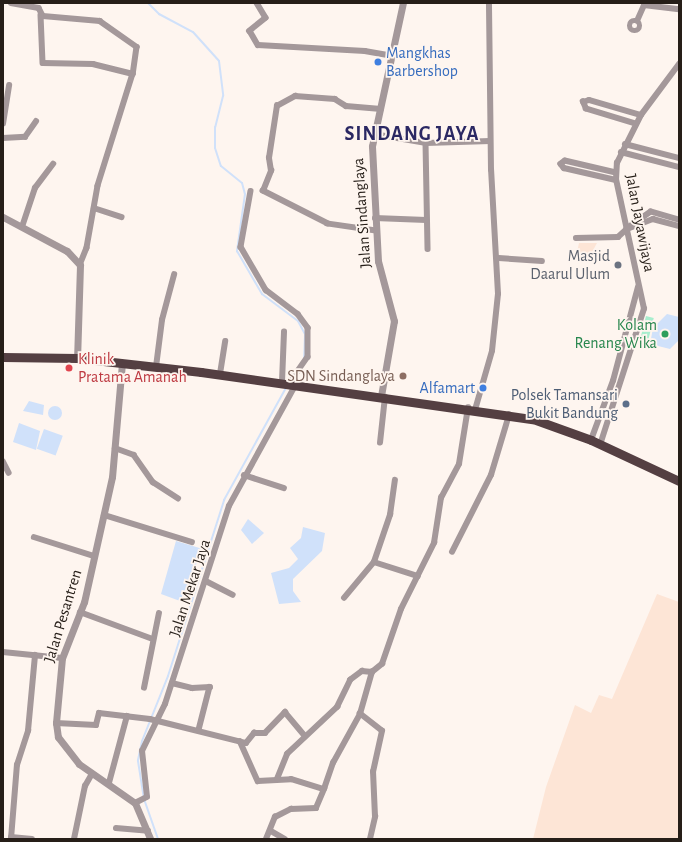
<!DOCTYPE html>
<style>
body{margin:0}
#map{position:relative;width:682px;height:842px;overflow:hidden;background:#fef5ef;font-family:"Alegreya Sans",sans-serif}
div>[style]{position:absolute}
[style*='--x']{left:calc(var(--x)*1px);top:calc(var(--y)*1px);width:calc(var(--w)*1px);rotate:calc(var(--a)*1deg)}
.built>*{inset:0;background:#fde5d6}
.green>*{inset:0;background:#a8eece;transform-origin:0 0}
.water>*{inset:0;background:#d0e1fa;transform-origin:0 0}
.round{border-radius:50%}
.stream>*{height:2px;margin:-1px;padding:0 1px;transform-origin:1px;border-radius:1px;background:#d0e1fa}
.minor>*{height:5.5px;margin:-2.75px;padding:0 2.75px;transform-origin:2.75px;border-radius:2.75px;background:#a4989a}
.minor>.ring{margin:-2.75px;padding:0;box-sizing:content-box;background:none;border:5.5px solid #a4989a;border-radius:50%}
.tertiary>*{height:7px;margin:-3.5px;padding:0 3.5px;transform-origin:3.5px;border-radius:3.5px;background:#a4989a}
.trunk>*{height:9px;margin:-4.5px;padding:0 4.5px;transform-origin:4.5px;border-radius:4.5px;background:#543f42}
.dots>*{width:11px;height:11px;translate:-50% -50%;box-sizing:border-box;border:2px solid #fef5ef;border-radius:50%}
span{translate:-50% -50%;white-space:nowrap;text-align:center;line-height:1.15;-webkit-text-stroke:3.5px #fef5ef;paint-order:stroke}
.shop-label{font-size:16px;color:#366cbe}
.left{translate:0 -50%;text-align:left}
.right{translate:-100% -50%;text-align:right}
.street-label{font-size:16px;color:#261e18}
.worship-label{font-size:16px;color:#5b616d}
.leisure-label{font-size:16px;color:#27864d}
.health-label{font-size:16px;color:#be3a42}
.education-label{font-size:16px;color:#785e54}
.service-label{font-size:16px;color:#4e5e75}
.district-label{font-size:20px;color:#2b2863;font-weight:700;letter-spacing:1px}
.frame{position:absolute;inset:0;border:4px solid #261e18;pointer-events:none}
</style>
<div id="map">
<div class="built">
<i style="clip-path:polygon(579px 243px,597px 243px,590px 256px,576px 257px)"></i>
<i style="clip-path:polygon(657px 594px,679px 602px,679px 839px,533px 839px,546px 787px,575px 705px,591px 713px,599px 695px,612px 699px)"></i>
</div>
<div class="green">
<i style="left:646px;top:316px;width:8px;height:23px;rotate:14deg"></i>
</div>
<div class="water">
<i style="clip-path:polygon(667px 314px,679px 317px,679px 340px,670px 349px,650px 344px,653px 328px)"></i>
<i style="clip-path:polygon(29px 401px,44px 405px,43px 415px,23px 411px)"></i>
<i class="round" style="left:48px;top:406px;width:14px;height:14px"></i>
<i style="clip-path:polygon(19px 423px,40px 431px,36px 450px,13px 442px)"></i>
<i style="left:44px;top:429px;width:20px;height:21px;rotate:20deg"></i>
<i style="clip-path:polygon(248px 519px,264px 533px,252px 544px,241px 530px)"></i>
<i style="clip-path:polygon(303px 527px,325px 533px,322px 551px,293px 579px,293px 591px,301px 602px,279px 604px,271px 573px,289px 568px,298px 559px,290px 548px,301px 538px)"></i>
<i style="clip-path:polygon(176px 541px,203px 549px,180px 601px,161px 594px)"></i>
</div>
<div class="stream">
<i style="--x:148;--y:3;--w:16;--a:45"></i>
<i style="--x:159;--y:14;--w:38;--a:28"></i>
<i style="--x:193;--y:32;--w:39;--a:48"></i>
<i style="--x:219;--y:61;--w:35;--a:83"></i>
<i style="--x:223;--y:96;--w:32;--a:104"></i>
<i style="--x:215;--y:127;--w:21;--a:90"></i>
<i style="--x:215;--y:148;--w:19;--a:72"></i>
<i style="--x:221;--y:166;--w:27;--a:39"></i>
<i style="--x:242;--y:183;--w:11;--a:75"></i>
<i style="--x:245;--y:194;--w:58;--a:98"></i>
<i style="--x:237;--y:251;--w:50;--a:59.8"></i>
<i style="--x:262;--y:294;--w:45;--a:36.9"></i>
<i style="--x:298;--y:321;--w:15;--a:62"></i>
<i style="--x:305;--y:334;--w:25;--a:92"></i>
<i style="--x:158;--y:839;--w:42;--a:-109.3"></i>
<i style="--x:144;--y:799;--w:39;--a:-99"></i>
<i style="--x:138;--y:760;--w:19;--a:-78"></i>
<i style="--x:142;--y:741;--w:70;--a:-68.2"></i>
<i style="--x:168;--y:676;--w:185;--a:-72.3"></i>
<i style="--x:224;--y:500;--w:130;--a:-61.1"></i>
</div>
<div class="minor">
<i style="--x:11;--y:3;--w:28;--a:10"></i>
<i style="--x:39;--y:8;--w:9;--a:63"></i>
<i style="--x:43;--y:16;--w:57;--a:5"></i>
<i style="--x:100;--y:21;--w:45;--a:35.1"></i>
<i style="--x:137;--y:47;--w:27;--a:98"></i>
<i style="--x:133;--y:74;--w:117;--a:107.4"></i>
<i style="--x:98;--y:186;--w:63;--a:100.1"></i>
<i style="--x:87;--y:248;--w:18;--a:112"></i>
<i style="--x:257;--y:3;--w:17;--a:59"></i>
<i style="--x:266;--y:18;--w:21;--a:141"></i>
<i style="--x:250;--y:31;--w:16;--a:60"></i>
<i style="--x:258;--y:45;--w:107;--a:3.2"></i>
<i style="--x:365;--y:51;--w:27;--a:10"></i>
<i style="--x:41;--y:15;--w:48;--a:87.6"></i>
<i style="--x:43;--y:63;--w:50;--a:1.1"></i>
<i style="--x:93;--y:64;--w:41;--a:14"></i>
<i class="ring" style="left:630px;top:21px;width:4.5px;height:4.5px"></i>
<i style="--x:637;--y:21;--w:17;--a:-66"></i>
<i style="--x:644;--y:5;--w:35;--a:7"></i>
<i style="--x:3;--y:124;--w:39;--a:-81"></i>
<i style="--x:636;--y:124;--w:52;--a:-163.3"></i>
<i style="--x:586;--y:109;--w:8;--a:-113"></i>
<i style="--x:583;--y:102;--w:6;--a:-18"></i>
<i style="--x:589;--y:100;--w:54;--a:16.1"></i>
<i style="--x:374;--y:134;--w:53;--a:9.8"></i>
<i style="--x:426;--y:143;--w:106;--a:88.9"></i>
<i style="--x:3;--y:138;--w:22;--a:-3"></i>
<i style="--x:25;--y:137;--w:19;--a:-55"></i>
<i style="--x:426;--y:143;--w:64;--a:-1.8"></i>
<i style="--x:625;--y:144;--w:56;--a:14.5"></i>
<i style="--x:621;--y:152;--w:60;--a:14.5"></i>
<i style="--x:616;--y:173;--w:52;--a:-166.8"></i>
<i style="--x:565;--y:161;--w:5;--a:143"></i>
<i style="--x:561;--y:164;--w:5;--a:53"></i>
<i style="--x:564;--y:168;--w:53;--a:13"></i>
<i style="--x:251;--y:191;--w:57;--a:100.1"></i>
<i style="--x:241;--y:247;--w:50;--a:59.8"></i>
<i style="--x:266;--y:290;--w:40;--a:37"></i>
<i style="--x:298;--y:314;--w:17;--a:54"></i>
<i style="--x:308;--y:328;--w:29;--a:90"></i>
<i style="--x:308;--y:357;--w:32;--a:125"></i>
<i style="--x:94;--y:208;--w:29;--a:18"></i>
<i style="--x:375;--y:218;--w:51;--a:2.2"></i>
<i style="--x:679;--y:220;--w:29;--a:-164"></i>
<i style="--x:651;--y:212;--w:29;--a:145"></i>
<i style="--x:627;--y:229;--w:28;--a:-21"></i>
<i style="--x:653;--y:219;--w:27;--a:15"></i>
<i style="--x:22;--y:227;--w:41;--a:-71.6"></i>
<i style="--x:35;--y:188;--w:30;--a:-53"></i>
<i style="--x:376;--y:231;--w:49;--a:-171.7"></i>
<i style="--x:328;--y:224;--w:73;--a:-153.1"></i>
<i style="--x:263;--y:191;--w:22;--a:-68"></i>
<i style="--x:271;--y:171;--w:13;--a:-99"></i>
<i style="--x:269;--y:158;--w:53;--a:-81.3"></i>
<i style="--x:277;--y:106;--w:21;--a:-29"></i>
<i style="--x:295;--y:96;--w:40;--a:4.3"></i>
<i style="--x:335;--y:99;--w:13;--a:32"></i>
<i style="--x:346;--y:106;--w:35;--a:5"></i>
<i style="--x:576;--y:238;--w:42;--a:-1.4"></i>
<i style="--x:618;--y:237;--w:12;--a:-42"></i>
<i style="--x:499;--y:258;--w:43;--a:4"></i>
<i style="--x:156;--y:367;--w:47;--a:-82.7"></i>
<i style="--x:162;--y:320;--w:47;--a:-75.1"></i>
<i style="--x:220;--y:374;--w:33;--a:-81"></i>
<i style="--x:282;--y:382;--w:50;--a:-87.7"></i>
<i style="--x:475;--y:410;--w:61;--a:-73.9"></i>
<i style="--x:492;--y:351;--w:57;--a:-84"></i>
<i style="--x:498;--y:294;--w:124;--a:-93.2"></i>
<i style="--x:491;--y:170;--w:167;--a:-90.7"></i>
<i style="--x:591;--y:440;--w:63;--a:-69.6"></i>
<i style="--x:613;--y:381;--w:97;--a:-75.1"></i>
<i style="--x:380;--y:443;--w:46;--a:-83.8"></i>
<i style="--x:600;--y:445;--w:143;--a:-72.1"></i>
<i style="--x:644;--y:309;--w:132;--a:-102.2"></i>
<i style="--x:616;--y:180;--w:17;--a:-87"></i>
<i style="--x:617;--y:163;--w:54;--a:-63.4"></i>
<i style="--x:641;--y:115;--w:64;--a:-53.3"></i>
<i style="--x:115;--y:448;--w:20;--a:20"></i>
<i style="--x:134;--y:455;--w:33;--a:55"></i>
<i style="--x:153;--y:482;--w:30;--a:33"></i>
<i style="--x:3;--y:461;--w:13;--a:63"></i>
<i style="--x:244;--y:475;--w:42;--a:18"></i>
<i style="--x:104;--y:515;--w:92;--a:17.1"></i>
<i style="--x:34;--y:537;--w:63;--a:17.6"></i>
<i style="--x:452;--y:552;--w:86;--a:-63.1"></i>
<i style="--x:491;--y:475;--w:63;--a:-73.3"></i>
<i style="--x:374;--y:562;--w:50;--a:-71.2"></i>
<i style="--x:390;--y:515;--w:35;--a:-82"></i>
<i style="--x:206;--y:581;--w:30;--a:27"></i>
<i style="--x:344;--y:598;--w:47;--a:-50.2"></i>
<i style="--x:374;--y:562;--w:46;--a:17.7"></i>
<i style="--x:80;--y:612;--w:78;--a:20.3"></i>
<i style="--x:3;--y:652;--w:59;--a:5.8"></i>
<i style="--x:172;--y:683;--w:21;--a:14"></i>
<i style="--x:192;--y:688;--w:18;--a:-3"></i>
<i style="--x:210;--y:687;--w:44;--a:104.3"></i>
<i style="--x:144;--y:688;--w:76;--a:-78.7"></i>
<i style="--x:56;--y:723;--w:40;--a:2.9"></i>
<i style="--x:96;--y:725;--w:12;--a:-76"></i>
<i style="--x:99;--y:713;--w:51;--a:6.7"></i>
<i style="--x:150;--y:719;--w:99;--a:14"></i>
<i style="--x:246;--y:743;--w:13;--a:-51"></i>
<i style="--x:254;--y:733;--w:11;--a:0"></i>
<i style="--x:265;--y:733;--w:29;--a:-46"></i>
<i style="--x:285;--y:712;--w:31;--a:50"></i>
<i style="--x:240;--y:741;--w:44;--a:65.8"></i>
<i style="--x:258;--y:781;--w:33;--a:-3"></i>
<i style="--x:291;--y:779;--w:34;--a:17"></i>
<i style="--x:324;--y:789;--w:28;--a:-71"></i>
<i style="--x:333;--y:763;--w:56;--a:-61.1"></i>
<i style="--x:277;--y:779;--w:27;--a:-68"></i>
<i style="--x:287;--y:754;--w:69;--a:-43.2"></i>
<i style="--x:337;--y:707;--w:30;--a:-64"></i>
<i style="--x:350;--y:680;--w:15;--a:-37"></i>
<i style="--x:362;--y:671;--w:10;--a:6"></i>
<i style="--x:372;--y:672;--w:13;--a:-39"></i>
<i style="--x:382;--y:664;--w:58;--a:-70.9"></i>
<i style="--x:401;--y:609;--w:74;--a:-63.4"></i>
<i style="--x:434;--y:543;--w:46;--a:-81.2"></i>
<i style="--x:441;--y:498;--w:38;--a:-62"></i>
<i style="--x:459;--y:464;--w:57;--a:-80.9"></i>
<i style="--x:109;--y:783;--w:69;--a:-75"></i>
<i style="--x:135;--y:803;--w:13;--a:-27"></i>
<i style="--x:147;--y:797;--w:46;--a:-96.2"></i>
<i style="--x:142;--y:751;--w:52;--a:-63.9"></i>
<i style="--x:165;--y:704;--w:208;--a:-72.1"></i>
<i style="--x:229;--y:506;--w:139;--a:-61.2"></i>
<i style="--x:116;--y:828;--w:32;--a:5"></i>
<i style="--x:271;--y:831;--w:16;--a:30"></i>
<i style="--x:11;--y:837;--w:21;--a:5"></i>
<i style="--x:11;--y:839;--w:74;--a:-85.4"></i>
<i style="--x:17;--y:765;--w:36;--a:-72"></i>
<i style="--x:28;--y:731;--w:76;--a:-84.7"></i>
<i style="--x:74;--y:839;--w:54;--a:-78.3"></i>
<i style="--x:85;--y:786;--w:14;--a:-60"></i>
<i style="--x:266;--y:839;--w:24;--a:-68"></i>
<i style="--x:275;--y:817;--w:18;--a:-27"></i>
<i style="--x:291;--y:809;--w:25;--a:-2"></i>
<i style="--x:316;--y:808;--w:21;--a:-67"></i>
<i style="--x:370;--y:839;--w:23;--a:-77"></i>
<i style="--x:375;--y:817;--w:45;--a:-92.5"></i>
<i style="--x:373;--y:772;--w:42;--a:-77.6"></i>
<i style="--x:382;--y:731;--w:28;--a:-142"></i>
<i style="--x:360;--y:714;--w:44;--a:-74.1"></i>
</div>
<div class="tertiary">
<i style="--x:3;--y:217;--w:72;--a:28"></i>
<i style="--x:67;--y:251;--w:19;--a:47"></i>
<i style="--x:80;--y:265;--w:93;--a:91.8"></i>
<i style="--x:122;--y:363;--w:114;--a:95"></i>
<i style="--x:112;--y:477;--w:128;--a:102.6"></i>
<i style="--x:84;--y:602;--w:60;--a:111.4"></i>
<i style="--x:62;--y:658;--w:65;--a:95.3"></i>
<i style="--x:56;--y:723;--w:14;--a:82"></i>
<i style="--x:58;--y:737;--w:34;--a:52"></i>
<i style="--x:79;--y:764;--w:68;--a:34.9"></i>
<i style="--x:135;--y:803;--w:39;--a:67"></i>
<i style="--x:381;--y:396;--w:76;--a:-80.2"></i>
<i style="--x:394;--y:321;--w:62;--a:-104.9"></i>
<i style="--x:378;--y:261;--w:115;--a:-93"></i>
<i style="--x:372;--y:146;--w:146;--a:-77.8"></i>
</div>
<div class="trunk">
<i style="--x:3;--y:357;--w:74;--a:0.8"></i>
<i style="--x:77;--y:358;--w:125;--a:6.4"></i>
<i style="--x:201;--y:372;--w:335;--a:8.1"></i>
<i style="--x:533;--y:419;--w:62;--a:19.9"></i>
<i style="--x:591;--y:440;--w:97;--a:25"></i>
</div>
<div class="dots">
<i style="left:378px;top:62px;background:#3f7fe0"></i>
<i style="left:618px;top:265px;background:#6b7280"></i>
<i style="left:665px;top:334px;background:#2e9e5b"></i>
<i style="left:69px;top:368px;background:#e0444e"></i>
<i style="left:403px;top:376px;background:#8d6e63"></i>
<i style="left:483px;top:388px;background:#3f7fe0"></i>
<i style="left:626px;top:404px;background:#5c6f8a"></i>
</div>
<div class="shop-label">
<span class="left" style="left:386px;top:62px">Mangkhas<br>Barbershop</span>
<span class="right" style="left:475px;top:388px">Alfamart</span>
</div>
<div class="street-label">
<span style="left:362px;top:213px;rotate:-94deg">Jalan Sindanglaya</span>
<span style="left:640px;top:223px;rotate:79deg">Jalan Jayawijaya</span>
<span style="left:190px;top:588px;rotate:-72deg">Jalan Mekar Jaya</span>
<span style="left:63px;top:616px;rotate:-73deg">Jalan Pesantren</span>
</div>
<div class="worship-label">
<span class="right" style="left:610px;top:265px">Masjid<br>Daarul Ulum</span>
</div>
<div class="leisure-label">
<span class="right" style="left:657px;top:334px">Kolam<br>Renang Wika</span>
</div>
<div class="health-label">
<span class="left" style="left:78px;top:368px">Klinik<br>Pratama Amanah</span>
</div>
<div class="education-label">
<span class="right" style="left:395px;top:376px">SDN Sindanglaya</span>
</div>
<div class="service-label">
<span class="right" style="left:618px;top:404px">Polsek Tamansari<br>Bukit Bandung</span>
</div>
<div class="district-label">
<span style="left:412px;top:134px">SINDANG JAYA</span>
</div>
<div class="frame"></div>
</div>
